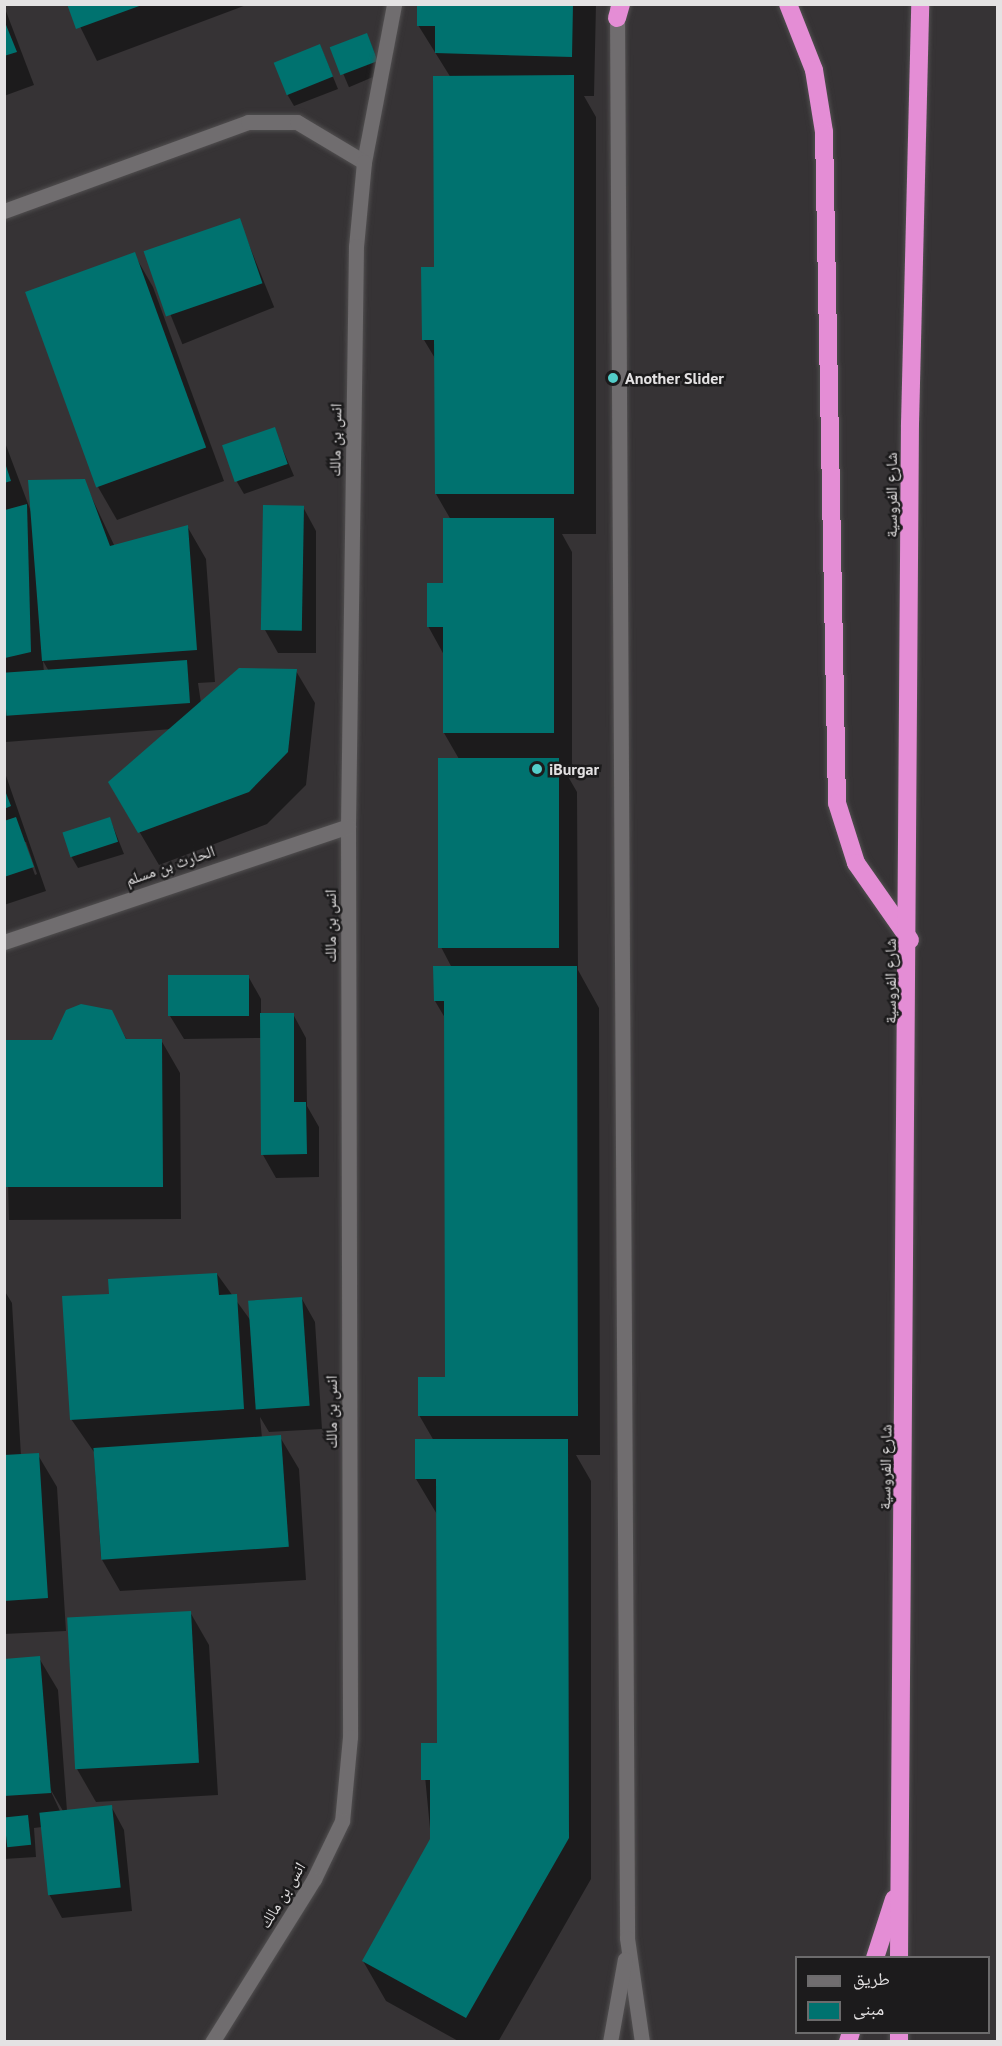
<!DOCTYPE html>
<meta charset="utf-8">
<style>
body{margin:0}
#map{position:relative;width:1002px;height:2046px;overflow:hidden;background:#363335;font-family:"PT Sans","Noto Naskh Arabic",sans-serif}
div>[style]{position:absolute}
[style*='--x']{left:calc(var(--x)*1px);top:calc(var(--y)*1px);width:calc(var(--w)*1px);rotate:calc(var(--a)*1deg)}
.shadow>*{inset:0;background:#0007;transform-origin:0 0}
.building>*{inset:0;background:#00726f;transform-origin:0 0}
.roads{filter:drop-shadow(0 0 2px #514f50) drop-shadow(0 0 2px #514f50)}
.street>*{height:15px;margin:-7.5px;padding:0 7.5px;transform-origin:7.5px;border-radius:7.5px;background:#706d6f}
.highway>*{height:18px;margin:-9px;padding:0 9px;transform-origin:9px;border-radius:9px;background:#e48dd5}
.dots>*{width:16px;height:16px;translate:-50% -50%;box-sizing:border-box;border:3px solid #1c1b1c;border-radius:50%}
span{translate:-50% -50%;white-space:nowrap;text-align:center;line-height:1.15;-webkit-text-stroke:5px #1c1b1c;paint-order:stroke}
.poi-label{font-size:16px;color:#e4e2e3;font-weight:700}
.left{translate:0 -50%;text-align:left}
.street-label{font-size:16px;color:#e4e2e3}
.frame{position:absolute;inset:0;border:6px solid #e4e2e3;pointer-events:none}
.legend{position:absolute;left:795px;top:1956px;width:195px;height:78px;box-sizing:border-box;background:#1c1b1c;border:2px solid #6c6b6c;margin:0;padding:8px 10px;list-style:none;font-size:18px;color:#e4e2e3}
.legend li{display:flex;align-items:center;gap:12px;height:30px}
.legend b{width:30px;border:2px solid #6c6b6c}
</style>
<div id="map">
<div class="shadow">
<i style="clip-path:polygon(69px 4px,249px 4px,97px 61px)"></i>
<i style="clip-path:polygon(419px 4px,596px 4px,594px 96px,584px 96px,596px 117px,596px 534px,562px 534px,572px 552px,572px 766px,562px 766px,577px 792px,578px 970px,599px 1008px,600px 1455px,576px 1455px,591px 1481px,591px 1879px,498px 2042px,460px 2042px,386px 2001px,363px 1961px,431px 1839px,422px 1745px,438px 1745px,438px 1516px,416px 1479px,434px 1441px,419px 1415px,447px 1379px,445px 1018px,435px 1001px,452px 968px,441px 947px,459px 759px,444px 733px,444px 655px,428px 626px,444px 585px,451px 520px,436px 494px,436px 360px,424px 340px,435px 269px,451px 78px,418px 25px)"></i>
<i style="clip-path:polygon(4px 6px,34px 85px,4px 96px)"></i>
<i style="left:367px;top:35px;width:41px;height:37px;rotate:67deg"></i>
<i style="clip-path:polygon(320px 45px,338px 89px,294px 106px,287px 94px)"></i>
<i style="left:239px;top:220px;width:94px;height:99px;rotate:68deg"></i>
<i style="clip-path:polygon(134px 254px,153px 287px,224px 481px,117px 520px,98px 487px)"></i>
<i style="clip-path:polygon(274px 429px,294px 476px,244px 494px,237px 482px)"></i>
<i style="clip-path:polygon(evenodd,4px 440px,33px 517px,84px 481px,115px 547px,187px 526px,206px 559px,215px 682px,198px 683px,201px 703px,296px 671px,315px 703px,306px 785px,267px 824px,159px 865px,110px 782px,172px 729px,6px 742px,4px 440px,43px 661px,50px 673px,44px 673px,43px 661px)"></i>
<i style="clip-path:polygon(303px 507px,316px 531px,316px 653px,278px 653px,265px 630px)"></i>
<i style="clip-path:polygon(evenodd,4px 770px,46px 891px,4px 905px,4px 770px,23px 842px,26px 842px,37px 874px,35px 875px,23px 842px)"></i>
<i style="clip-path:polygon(110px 819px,124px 854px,78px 868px,71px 856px)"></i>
<i style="clip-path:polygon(248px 976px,261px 999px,261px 1014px,293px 1014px,306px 1038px,307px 1106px,319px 1127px,319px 1177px,276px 1178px,263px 1155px,262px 1038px,184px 1039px,170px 1016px)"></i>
<i style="clip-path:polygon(111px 1012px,127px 1040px,161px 1040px,180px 1073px,181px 1219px,9px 1220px,4px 1041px,53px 1041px)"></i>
<i style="clip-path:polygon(217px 1274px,251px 1321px,302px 1299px,315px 1322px,322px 1429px,269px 1432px,260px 1417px,262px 1438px,280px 1437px,299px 1469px,306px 1580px,120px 1591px,101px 1558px,94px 1452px,71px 1419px,110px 1295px)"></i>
<i style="clip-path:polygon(4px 1290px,12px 1303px,21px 1456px,38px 1455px,57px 1487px,66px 1631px,4px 1634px)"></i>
<i style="clip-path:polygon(190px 1612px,209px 1645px,218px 1795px,96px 1802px,77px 1769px)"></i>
<i style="clip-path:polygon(evenodd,39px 1658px,58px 1690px,67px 1811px,111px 1806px,124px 1830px,132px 1911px,62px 1918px,49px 1894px,42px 1827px,34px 1828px,36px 1857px,4px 1859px,4px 1660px,39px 1658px,48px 1785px,63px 1811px,60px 1811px,48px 1785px)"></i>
</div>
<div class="building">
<i style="clip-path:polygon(67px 4px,142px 4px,142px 5px,76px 29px)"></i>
<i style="clip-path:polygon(417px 4px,573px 4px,572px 57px,435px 53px,435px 26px,417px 26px)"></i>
<i style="clip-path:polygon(4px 20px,17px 52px,4px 56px)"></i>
<i style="left:367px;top:33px;width:30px;height:40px;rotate:69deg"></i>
<i style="left:320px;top:44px;width:35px;height:50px;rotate:68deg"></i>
<i style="clip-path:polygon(574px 75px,574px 494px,435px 494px,434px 340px,422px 340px,421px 267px,434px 267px,433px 76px)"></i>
<i style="left:240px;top:218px;width:69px;height:102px;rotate:71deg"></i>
<i style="left:135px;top:252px;width:208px;height:117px;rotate:70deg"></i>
<i style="left:275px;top:427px;width:39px;height:56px;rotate:71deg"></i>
<i style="clip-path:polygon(4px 460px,11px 481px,4px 483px)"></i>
<i style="clip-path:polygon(85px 479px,110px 546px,188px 525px,197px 650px,42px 661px,28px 480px)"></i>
<i style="clip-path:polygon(27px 504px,31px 652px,5px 658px,5px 510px)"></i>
<i style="left:263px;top:505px;width:41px;height:125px;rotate:1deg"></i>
<i style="clip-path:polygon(443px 518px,554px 518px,554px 733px,443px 733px,443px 627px,427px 627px,427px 583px,443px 583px)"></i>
<i style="left:187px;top:660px;width:43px;height:184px;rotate:86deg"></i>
<i style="clip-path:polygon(239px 668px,297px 669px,288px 752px,249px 792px,138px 833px,108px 782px)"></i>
<i style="left:438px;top:758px;width:121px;height:190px"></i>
<i style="clip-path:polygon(4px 788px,11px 806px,4px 809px)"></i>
<i style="clip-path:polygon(16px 817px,34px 867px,4px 877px,4px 821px)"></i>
<i style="left:110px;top:817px;width:26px;height:50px;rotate:72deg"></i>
<i style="clip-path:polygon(433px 966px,577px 966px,578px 1416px,418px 1416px,418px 1377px,445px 1377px,444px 1001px,434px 1001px)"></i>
<i style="left:168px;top:975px;width:81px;height:41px"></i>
<i style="clip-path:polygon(81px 1004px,112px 1010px,126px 1039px,162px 1039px,163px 1187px,4px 1187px,4px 1040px,52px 1040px,66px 1010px)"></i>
<i style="clip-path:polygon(260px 1013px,294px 1013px,294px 1102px,306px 1102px,307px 1154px,261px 1155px)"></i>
<i style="clip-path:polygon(217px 1273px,219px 1295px,237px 1294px,244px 1409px,70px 1420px,62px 1296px,109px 1294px,108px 1279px)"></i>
<i style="left:302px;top:1297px;width:109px;height:54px;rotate:86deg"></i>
<i style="left:281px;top:1435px;width:112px;height:188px;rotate:86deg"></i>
<i style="clip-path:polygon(415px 1439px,568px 1439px,569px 1838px,466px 2018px,362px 1961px,430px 1839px,430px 1780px,421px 1780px,421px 1743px,437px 1743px,436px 1479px,415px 1479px)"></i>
<i style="clip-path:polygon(39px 1453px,48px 1598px,4px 1601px,4px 1455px)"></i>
<i style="left:191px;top:1611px;width:152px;height:124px;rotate:87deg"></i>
<i style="clip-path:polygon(40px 1656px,51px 1793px,4px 1796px,4px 1659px)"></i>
<i style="left:112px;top:1805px;width:83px;height:73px;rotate:84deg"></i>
<i style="left:28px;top:1815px;width:30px;height:24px;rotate:84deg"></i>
</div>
<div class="roads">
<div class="street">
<i style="--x:617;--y:7;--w:1931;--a:89.7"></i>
<i style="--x:627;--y:1938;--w:105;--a:81.8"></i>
<i style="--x:364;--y:162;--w:161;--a:-79.2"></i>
<i style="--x:4;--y:211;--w:260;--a:-20"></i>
<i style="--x:248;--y:122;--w:49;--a:0"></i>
<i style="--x:297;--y:122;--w:78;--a:30.8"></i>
<i style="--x:364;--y:162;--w:84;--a:95.4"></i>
<i style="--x:356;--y:246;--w:580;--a:90.79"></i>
<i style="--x:348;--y:826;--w:911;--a:89.87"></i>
<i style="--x:350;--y:1737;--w:84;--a:95.4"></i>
<i style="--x:342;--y:1821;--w:64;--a:115.8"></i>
<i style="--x:314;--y:1879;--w:192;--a:122"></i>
<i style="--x:4;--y:942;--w:363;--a:-18.6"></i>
<i style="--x:610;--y:2042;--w:84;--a:-79.8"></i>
</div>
<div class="highway">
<i style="--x:788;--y:4;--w:71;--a:68.5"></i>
<i style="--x:814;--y:70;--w:63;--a:80.8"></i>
<i style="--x:824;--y:132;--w:671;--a:88.89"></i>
<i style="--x:837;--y:803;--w:63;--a:72.4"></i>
<i style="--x:856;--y:863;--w:94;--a:55"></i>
<i style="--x:617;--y:18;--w:15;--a:-74"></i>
<i style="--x:875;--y:1958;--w:62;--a:-72.1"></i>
<i style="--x:899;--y:1958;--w:1534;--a:-89.59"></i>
<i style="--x:910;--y:424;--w:420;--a:-88.6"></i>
<i style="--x:848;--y:2042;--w:10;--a:-73"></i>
<i style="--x:899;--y:2042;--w:10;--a:-90"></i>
</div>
</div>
<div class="dots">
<i style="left:613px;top:378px;background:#53cdc9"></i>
<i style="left:537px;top:769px;background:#53cdc9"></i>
</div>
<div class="poi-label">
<span class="left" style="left:625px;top:378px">Another Slider</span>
<span class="left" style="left:549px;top:769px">iBurgar</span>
</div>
<div class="street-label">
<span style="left:335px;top:440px;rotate:-89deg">انس بن مالك</span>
<span style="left:891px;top:495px;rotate:-90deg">شارع الفروسية</span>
<span style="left:170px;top:865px;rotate:-19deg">الحارث بن مسلم</span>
<span style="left:330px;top:926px;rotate:-90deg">انس بن مالك</span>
<span style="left:890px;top:981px;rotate:-90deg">شارع الفروسية</span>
<span style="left:331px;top:1412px;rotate:-90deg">انس بن مالك</span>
<span style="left:885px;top:1467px;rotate:-89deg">شارع الفروسية</span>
<span style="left:282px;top:1895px;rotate:-59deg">انس بن مالك</span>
</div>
<div class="frame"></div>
<ul class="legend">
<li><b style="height:8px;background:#706d6f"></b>طريق</li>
<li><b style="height:16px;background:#00726f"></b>مبنى</li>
</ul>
</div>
